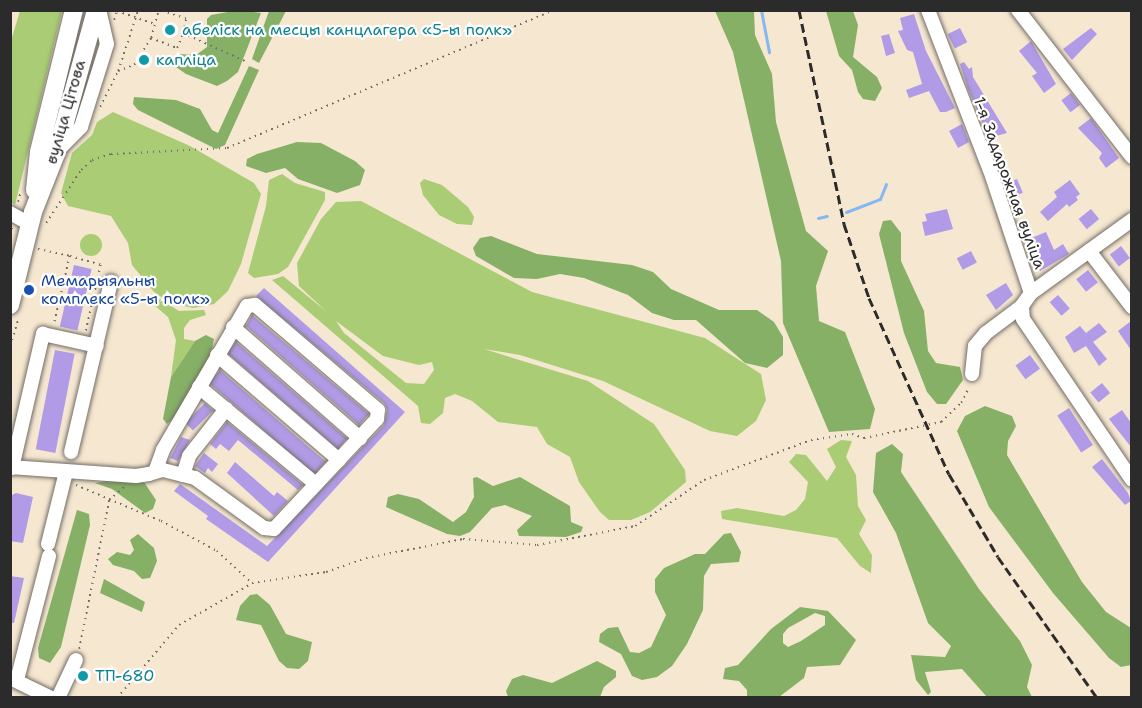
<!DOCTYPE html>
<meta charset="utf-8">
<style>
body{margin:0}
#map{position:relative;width:1142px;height:708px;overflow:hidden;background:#f6e7d1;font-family:"Shantell Sans",sans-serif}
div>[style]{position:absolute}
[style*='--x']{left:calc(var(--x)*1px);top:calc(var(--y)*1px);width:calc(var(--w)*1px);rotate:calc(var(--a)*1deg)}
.green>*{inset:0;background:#a9cc75}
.round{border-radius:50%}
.forest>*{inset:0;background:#86b066}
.stream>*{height:3px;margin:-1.5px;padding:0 1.5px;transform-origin:1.5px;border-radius:1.5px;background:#85b7f2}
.building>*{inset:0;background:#b19be6;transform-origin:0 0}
.path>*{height:1.5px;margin-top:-0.75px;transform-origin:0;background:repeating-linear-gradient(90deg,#726d65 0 1.5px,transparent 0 6px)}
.roads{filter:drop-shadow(0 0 2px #726d65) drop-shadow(0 0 2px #726d65)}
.minor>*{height:14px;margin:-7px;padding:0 7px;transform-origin:7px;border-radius:7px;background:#fff}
.major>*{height:18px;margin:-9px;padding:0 9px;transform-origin:9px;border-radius:9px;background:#fff}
.rail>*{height:3px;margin-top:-1.5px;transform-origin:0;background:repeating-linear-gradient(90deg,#2b2b2b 0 9px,transparent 0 13.5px)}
.dots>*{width:16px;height:16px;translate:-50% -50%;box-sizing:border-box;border:3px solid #fff;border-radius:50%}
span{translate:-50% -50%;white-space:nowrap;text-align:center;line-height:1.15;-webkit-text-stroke:4.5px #fff;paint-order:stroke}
.culture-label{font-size:16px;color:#0d838f}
.left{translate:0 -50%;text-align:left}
.street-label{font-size:16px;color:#2b2b2b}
.transit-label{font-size:16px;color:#164399}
.frame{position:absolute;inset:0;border:12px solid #2b2b2b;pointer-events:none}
</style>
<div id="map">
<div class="green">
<i style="clip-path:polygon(20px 11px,62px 11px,15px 205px,10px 201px,10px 44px)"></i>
<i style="clip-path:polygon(113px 112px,190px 146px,254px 183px,261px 194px,241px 264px,228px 291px,214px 304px,193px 308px,170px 303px,154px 292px,132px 265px,128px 243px,111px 216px,68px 206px,61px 193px,72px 153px,92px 135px,97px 122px)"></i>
<i style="clip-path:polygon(282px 174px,295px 183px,325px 192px,325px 200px,288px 267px,278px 274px,254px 278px,248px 273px,266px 206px,269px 180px)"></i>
<i style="clip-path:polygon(424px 179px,442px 185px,468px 207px,474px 217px,472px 225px,457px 224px,439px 215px,423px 195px,420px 183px)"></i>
<i style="clip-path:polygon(evenodd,361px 201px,532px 292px,705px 338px,761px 374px,766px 400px,756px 421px,737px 436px,710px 431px,603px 381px,520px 355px,484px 349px,588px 381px,654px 424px,685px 470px,686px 482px,650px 512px,631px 520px,609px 520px,600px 512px,579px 482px,570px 457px,547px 444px,537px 427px,498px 422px,472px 401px,455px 394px,445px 398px,443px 413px,430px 424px,421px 423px,418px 406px,272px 280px,283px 276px,327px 312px,299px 286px,297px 263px,321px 219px,336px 202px,361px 201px,336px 321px,383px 356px,419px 365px,432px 362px,434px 370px,424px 384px,406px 383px,344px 333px,336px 321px)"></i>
<i class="round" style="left:80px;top:234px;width:22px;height:22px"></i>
<i style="clip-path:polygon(160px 299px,179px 311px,204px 310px,206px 315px,190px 320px,184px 328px,184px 339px,195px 341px,171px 377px,176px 340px,168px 317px,154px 305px)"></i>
<i style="clip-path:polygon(841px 440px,852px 441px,846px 457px,856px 475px,858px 506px,866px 520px,859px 534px,872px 555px,871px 573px,860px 566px,837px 538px,722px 519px,721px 511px,737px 508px,784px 516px,796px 510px,805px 499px,808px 482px,789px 462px,796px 454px,806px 455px,827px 481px,836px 467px,827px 449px)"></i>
</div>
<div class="forest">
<i style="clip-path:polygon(239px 10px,261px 13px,238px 72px,227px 81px,217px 86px,186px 74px,173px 65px,179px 54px,196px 55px,207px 47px,207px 19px,211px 15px)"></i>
<i style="clip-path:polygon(269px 11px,286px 11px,259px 63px,252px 59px)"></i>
<i style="clip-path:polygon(715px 11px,754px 11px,755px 35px,772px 74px,776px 122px,806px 231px,828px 251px,816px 286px,819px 321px,845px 332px,875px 409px,870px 429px,829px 432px,783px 323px,781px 261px,733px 52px)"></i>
<i style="clip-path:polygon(826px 11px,853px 11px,858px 25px,853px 57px,877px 77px,882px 88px,875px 101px,863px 99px,858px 92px,852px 70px,839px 56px)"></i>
<i style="clip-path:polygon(249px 66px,259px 70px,225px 145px,216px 149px,138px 110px,133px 104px,134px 97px,176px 100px,200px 109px,212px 130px,218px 133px)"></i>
<i style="clip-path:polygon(297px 142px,321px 143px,355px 161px,365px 170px,360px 185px,337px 193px,298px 179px,285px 168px,266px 173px,246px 166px,247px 159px,257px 154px)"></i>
<i style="clip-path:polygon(891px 220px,901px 233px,901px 261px,924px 311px,928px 351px,936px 363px,960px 367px,963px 380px,946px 404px,937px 404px,927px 392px,904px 333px,879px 234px,883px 221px)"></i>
<i style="clip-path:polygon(491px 236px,537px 254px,632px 265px,653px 272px,671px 289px,719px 310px,757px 310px,774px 322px,783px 337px,783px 355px,767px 368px,745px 363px,696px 320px,674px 320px,652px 313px,628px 295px,584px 278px,560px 274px,537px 279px,514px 278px,476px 256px,473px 248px,480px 238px)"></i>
<i style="clip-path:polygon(206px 335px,214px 339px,211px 353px,174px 418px,167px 424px,163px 419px,171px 377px,195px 341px)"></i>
<i style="clip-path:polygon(985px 406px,1012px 416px,1016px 426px,1008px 441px,1007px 455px,1082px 582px,1106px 612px,1131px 628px,1131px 665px,1121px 667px,1109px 658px,1053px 593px,989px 507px,957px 431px,965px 416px)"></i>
<i style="clip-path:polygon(892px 444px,903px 454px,901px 472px,979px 589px,1020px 641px,1032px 665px,1027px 687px,1032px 697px,987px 697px,962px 669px,925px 672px,931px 692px,928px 695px,916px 680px,911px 655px,945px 657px,951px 646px,928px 623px,896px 533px,873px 492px,876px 453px)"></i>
<i style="clip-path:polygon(477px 477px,493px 486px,520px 477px,570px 506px,571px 522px,583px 527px,581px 532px,566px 537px,519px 536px,517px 530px,532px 516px,505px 505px,492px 508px,470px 532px,460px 536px,447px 534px,386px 507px,388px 497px,398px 494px,419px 499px,453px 522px,466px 512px,474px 497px,473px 478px)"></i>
<i style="clip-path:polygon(125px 478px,144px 482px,156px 500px,153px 509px,145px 513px,112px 489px,95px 483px)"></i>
<i style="clip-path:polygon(77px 510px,89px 514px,90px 525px,61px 647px,50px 663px,39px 658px,38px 648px)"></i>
<i style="clip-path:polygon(731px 533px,741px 552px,739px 562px,711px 564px,704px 576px,703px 610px,687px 644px,672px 666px,657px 677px,642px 680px,632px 676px,621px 654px,599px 642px,600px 634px,608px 628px,618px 627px,630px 652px,639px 653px,651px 647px,666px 615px,655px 592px,655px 579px,664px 568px,695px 554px,705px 554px,724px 534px)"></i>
<i style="clip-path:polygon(138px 534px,154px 548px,157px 561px,150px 578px,142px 579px,134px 571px,113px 565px,108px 559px,117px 552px,130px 555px,134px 550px,130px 540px)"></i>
<i style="clip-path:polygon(104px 579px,145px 602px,142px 612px,100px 593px)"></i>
<i style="clip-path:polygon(257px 594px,270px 605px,286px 634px,312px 642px,308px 661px,299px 669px,287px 668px,279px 661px,261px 625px,236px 620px,240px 606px,250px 595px)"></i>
<i style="clip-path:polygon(evenodd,800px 607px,828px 611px,856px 640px,840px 665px,807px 667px,804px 678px,779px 697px,747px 697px,747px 690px,739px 681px,723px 679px,725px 668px,738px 665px,771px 629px,800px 607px,815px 613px,825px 616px,825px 625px,801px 641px,788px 647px,783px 643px,783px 634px,788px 628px,815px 613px)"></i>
<i style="clip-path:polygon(597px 661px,616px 671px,616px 677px,604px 687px,600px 697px,508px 697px,506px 691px,512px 679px,523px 675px,552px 683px)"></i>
</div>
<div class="stream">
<i style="--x:761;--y:10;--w:43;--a:79.2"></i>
<i style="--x:846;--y:212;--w:36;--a:-21"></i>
<i style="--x:880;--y:199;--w:16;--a:-68"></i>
<i style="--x:818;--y:218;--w:9;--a:-13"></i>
</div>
<div class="building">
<i style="clip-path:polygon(914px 14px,926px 51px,955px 108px,946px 112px,940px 112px,929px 91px,909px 98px,906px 90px,922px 84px,913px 52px,907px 50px,898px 31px,903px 30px,900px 18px)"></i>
<i style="left:960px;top:28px;width:16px;height:14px;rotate:63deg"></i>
<i style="clip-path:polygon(1091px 28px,1097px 34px,1072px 60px,1063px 49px)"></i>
<i style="clip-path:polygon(889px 34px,895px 53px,886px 56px,881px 36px)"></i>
<i style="clip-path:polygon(1031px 41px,1056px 84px,1044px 93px,1032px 76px,1037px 73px,1019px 51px)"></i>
<i style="clip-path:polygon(964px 62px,969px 69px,972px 67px,973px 77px,1007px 133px,989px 138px,968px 89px,960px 64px)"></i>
<i style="left:1071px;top:93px;width:15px;height:12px;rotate:53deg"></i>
<i style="clip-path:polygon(1091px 118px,1119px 158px,1106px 168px,1099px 158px,1102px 153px,1078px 128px)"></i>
<i style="clip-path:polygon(962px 124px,969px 142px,958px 148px,949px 131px)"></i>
<i style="left:1017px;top:179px;width:15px;height:13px;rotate:67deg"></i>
<i style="clip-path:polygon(1070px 180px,1080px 194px,1076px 197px,1078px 200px,1069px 207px,1067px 204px,1048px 221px,1040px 212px,1057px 197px,1054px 192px)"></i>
<i style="clip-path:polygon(947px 209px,953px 229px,925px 236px,922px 222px,927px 221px,925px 214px)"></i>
<i style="left:1091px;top:209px;width:13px;height:16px;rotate:51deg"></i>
<i style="clip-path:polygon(1046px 232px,1054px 250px,1063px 244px,1069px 254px,1040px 271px,1029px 239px)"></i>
<i style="left:1121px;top:246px;width:15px;height:14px;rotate:53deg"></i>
<i style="left:971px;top:251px;width:13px;height:16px;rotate:63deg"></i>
<i style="left:74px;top:265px;width:18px;height:63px;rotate:13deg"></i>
<i style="left:1088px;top:270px;width:16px;height:15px;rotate:52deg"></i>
<i style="clip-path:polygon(1006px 283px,1013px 295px,996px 310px,986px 295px)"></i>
<i style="clip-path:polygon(264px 288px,405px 412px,268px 562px,206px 519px,208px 516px,174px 491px,180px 484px,267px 546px,384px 425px,387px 410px,384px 403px,256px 296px)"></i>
<i style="left:1058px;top:295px;width:18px;height:11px;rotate:49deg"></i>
<i style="clip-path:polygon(252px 315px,369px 414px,359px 425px,246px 326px)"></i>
<i style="clip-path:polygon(1131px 321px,1131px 350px,1118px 331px)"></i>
<i style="clip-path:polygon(1099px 323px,1107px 332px,1093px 342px,1107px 359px,1099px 366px,1086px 346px,1074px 353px,1065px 337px,1080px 326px,1086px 333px)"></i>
<i style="left:236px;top:342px;width:147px;height:14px;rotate:41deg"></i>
<i style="left:55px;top:350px;width:20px;height:101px;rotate:11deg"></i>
<i style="left:1030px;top:355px;width:17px;height:18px;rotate:54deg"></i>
<i style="left:220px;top:370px;width:140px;height:17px;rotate:41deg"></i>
<i style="left:1102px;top:383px;width:13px;height:15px;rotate:51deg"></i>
<i style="left:205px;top:403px;width:11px;height:28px;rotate:45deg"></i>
<i style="left:1069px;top:408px;width:44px;height:14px;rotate:57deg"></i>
<i style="clip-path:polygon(1122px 410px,1131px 423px,1131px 447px,1109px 419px)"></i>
<i style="clip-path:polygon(227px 422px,303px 485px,298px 490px,238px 440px,229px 451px,220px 444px,216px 449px,210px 444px)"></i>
<i style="clip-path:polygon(181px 437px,190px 440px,178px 461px,170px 458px)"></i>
<i style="clip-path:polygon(204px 453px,218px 464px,212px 472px,208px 468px,205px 473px,195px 466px)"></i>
<i style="clip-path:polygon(1102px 459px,1128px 493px,1131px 501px,1125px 505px,1092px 467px)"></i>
<i style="clip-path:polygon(235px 462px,274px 496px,277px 492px,288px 501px,274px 516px,227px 473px)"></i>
<i style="clip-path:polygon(16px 493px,33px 497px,23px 543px,10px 541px,10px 496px)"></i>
<i style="clip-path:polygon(10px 576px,24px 578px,14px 623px,10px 623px)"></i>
</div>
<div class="path">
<i style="--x:114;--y:20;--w:9;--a:-72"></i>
<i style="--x:117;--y:11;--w:39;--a:19"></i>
<i style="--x:183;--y:33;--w:70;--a:24.4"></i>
<i style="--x:151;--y:38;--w:28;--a:21"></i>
<i style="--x:177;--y:48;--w:16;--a:-68"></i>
<i style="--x:183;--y:33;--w:14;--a:-78"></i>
<i style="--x:186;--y:19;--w:28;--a:-162"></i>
<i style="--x:118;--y:71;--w:17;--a:-21"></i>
<i style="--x:134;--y:65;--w:32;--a:-58"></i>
<i style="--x:151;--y:38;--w:28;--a:-75"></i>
<i style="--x:100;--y:107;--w:40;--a:-63.4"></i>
<i style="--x:118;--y:71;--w:64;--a:-71.8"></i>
<i style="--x:18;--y:202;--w:12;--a:-76"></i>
<i style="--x:46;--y:223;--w:64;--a:-56.6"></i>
<i style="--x:81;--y:170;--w:15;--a:-42"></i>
<i style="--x:92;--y:160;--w:20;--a:-18"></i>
<i style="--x:111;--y:154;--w:116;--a:-3"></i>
<i style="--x:227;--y:148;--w:355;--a:-22.9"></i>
<i style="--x:10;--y:235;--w:7;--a:-74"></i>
<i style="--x:38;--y:249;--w:33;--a:12"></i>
<i style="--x:70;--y:256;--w:71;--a:103.1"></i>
<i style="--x:70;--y:256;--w:32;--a:16"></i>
<i style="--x:101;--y:265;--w:68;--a:102.8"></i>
<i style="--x:10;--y:346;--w:30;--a:-73"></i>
<i style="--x:76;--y:485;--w:92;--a:23"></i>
<i style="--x:161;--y:521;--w:64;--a:28.2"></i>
<i style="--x:217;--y:551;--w:47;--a:42.4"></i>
<i style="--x:252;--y:583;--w:75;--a:-8.5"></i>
<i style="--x:326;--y:572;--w:42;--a:-19.3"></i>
<i style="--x:366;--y:558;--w:99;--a:-11.1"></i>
<i style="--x:463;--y:539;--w:74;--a:4.6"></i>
<i style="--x:537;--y:545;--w:100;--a:-11"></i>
<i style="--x:635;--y:526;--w:83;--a:-33.7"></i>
<i style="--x:704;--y:480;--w:114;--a:-20.5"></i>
<i style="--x:811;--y:440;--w:41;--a:-8.3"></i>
<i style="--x:852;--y:434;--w:13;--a:18"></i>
<i style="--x:864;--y:438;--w:79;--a:-11.7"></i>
<i style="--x:941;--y:422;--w:28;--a:-44"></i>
<i style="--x:961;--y:403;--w:18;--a:-63"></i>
<i style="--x:79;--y:649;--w:152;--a:-78.6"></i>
<i style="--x:109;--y:500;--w:20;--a:-41"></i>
<i style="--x:117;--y:698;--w:96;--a:-49.7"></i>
<i style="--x:179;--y:625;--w:83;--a:-29.7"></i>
</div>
<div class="roads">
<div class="minor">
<i style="--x:928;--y:10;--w:178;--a:68.9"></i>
<i style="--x:992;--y:176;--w:123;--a:71.6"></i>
<i style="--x:1031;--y:293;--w:16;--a:125"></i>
<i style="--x:1022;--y:306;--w:13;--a:86"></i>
<i style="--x:1023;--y:319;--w:194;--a:55.9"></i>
<i style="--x:1018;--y:10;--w:186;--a:52.2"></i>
<i style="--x:59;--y:149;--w:31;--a:-45"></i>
<i style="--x:81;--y:127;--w:87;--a:-72.6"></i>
<i style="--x:107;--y:44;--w:35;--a:-103"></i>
<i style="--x:10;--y:213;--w:23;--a:29"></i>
<i style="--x:1089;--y:251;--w:71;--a:52.5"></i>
<i style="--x:1031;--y:293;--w:125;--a:-35.9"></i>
<i style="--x:233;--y:327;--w:169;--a:41.2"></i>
<i style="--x:217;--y:355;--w:161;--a:40.7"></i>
<i style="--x:972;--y:374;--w:28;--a:-84"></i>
<i style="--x:975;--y:346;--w:17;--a:-50"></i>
<i style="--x:986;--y:333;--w:45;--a:-36.9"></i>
<i style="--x:199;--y:387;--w:152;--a:39.7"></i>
<i style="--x:71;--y:452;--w:175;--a:-76.8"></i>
<i style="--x:10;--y:467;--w:126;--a:4.1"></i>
<i style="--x:136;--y:476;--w:13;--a:-9"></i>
<i style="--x:149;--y:474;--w:6;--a:-18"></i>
<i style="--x:155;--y:472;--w:8;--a:-14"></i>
<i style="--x:163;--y:470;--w:33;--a:14"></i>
<i style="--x:195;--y:478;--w:85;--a:35.9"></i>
<i style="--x:264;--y:528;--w:10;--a:6"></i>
<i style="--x:274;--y:529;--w:151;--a:-46.9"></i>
<i style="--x:377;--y:419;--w:9;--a:-84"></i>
<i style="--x:378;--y:410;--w:162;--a:-139.5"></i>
<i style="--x:255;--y:305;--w:8;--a:173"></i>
<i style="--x:247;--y:306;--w:167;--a:120.3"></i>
<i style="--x:163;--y:450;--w:23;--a:110"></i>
<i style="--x:12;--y:468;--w:138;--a:-77"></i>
<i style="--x:43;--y:334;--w:55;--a:12.5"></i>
<i style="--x:183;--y:475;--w:20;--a:-72"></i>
<i style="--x:189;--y:456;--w:60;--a:-51.8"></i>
<i style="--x:48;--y:544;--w:74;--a:-76"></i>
<i style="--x:10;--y:678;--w:46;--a:26"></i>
<i style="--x:17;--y:680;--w:128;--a:-75.5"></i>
<i style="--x:58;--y:698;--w:42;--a:-64.7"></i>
</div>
<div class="major">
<i style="--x:35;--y:190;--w:38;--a:-84"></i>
<i style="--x:39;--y:152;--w:146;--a:-76.2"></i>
<i style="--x:10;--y:305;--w:96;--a:-76.1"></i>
<i style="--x:33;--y:212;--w:66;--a:-68.5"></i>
<i style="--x:57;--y:151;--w:146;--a:-74.5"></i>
</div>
</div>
<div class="rail">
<i style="--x:799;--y:10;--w:219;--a:78.1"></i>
<i style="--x:844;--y:224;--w:78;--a:71.3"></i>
<i style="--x:869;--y:298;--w:193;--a:65.6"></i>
<i style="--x:949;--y:474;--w:96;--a:59.4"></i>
<i style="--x:998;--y:557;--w:172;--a:54.9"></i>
</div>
<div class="dots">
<i style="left:170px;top:30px;background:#0f9aa8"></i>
<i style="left:144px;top:60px;background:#0f9aa8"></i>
<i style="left:29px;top:290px;background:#1a4fb4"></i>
<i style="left:83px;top:676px;background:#0f9aa8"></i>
</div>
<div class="culture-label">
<span class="left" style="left:182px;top:30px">абеліск на месцы канцлагера «5-ы полк»</span>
<span class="left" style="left:156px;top:60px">капліца</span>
<span class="left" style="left:95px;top:676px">ТП-680</span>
</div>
<div class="street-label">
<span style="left:66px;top:112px;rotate:-74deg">вуліца Цітова</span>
<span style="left:1009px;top:183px;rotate:70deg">1-я Задарожная вуліца</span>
</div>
<div class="transit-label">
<span class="left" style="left:41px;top:290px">Мемарыяльны<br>комплекс «5-ы полк»</span>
</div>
<div class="frame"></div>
</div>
